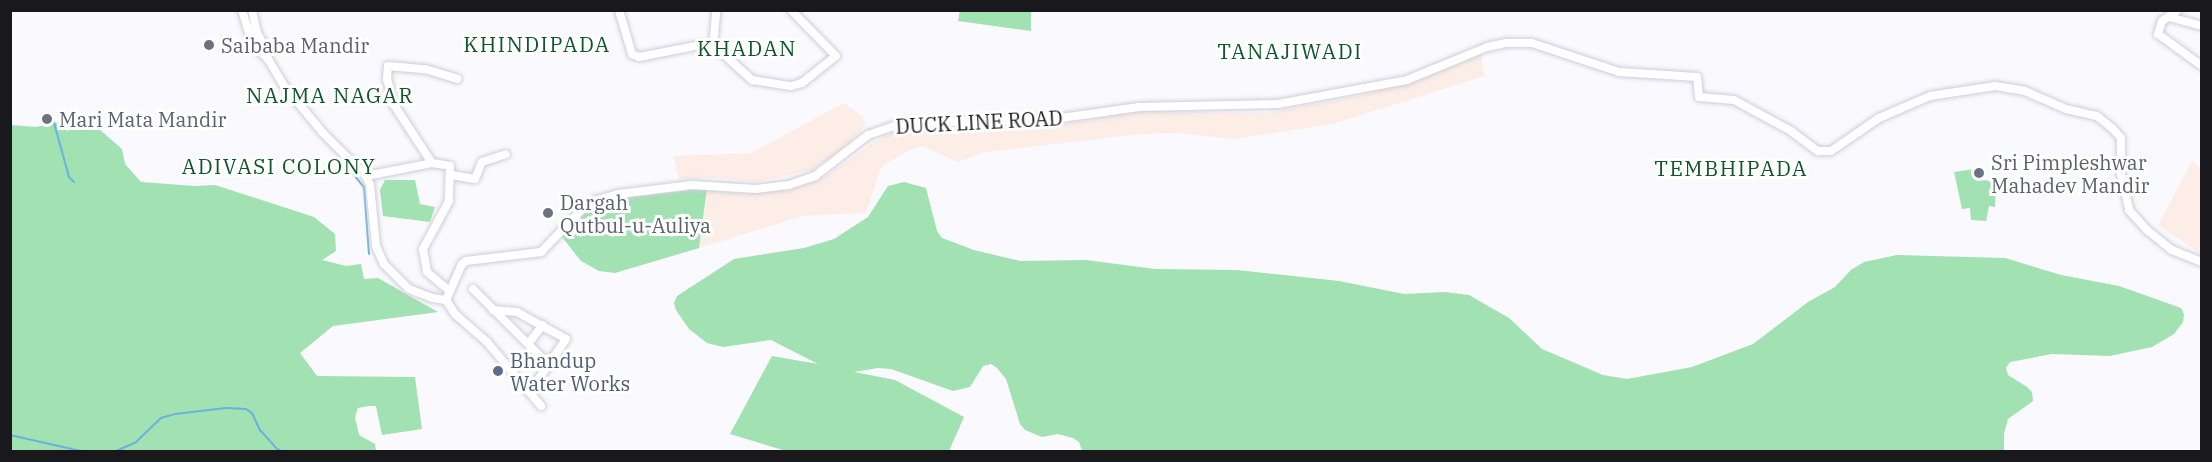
<!DOCTYPE html>
<style>
body{margin:0}
#map{position:relative;width:2212px;height:462px;overflow:hidden;background:#fafafe;font-family:"IBM Plex Serif",serif}
div>[style]{position:absolute}
[style*='--x']{left:calc(var(--x)*1px);top:calc(var(--y)*1px);width:calc(var(--w)*1px);rotate:calc(var(--a)*1deg)}
.industrial>*{inset:0;background:#fcede7}
.green>*{inset:0;background:#a1e1b2}
.stream>*{height:2px;margin:-1px;padding:0 1px;transform-origin:1px;border-radius:1px;background:#66b4e0}
.roads{filter:drop-shadow(0 0 2px #cfced9) drop-shadow(0 0 2px #cfced9)}
.minor>*{height:8px;margin:-4px;padding:0 4px;transform-origin:4px;border-radius:4px;background:#fff}
.dots>*{width:16px;height:16px;translate:-50% -50%;box-sizing:border-box;border:3px solid #fff;border-radius:50%}
span{translate:-50% -50%;white-space:nowrap;text-align:center;line-height:1.15;-webkit-text-stroke:6px #fff;paint-order:stroke}
.worship-label{font-size:20px;color:#5b616d}
.left{translate:0 -50%;text-align:left}
.street-label{font-size:20px;color:#19191d}
.service-label{font-size:20px;color:#4e5e75}
.neighbourhood-label{font-size:21px;color:#0f5629;letter-spacing:1.5px}
.frame{position:absolute;inset:0;border:12px solid #19191d;pointer-events:none}
</style>
<div id="map">
<div class="industrial">
<i style="clip-path:polygon(1481px 52px,1484px 76px,1333px 124px,1234px 139px,1178px 133px,1141px 134px,985px 152px,958px 162px,922px 146px,909px 150px,881px 167px,866px 213px,803px 216px,699px 248px,707px 188px,738px 193px,765px 192px,804px 185px,825px 177px,871px 144px,896px 131px,1067px 124px,1136px 111px,1267px 113px,1368px 94px,1433px 73px)"></i>
<i style="clip-path:polygon(844px 103px,862px 116px,866px 125px,847px 145px,813px 170px,756px 182px,716px 178px,679px 179px,673px 156px,751px 153px)"></i>
<i style="clip-path:polygon(2192px 161px,2201px 169px,2201px 254px,2158px 225px)"></i>
</div>
<div class="green">
<i style="clip-path:polygon(960px 10px,1031px 11px,1031px 31px,958px 21px)"></i>
<i style="clip-path:polygon(66px 121px,92px 123px,122px 149px,125px 164px,141px 182px,195px 186px,215px 185px,314px 217px,335px 234px,336px 251px,322px 260px,346px 266px,361px 264px,364px 279px,378px 278px,438px 312px,333px 326px,300px 353px,317px 376px,415px 377px,422px 429px,382px 435px,376px 406px,369px 406px,358px 408px,355px 417px,359px 435px,375px 444px,376px 451px,11px 451px,11px 125px,36px 127px)"></i>
<i style="clip-path:polygon(1975px 169px,1976px 180px,2001px 181px,2001px 188px,1996px 188px,1995px 207px,1989px 206px,1986px 221px,1971px 220px,1970px 208px,1962px 209px,1954px 172px)"></i>
<i style="clip-path:polygon(385px 180px,415px 180px,420px 204px,435px 207px,430px 222px,383px 216px,380px 190px)"></i>
<i style="clip-path:polygon(904px 182px,926px 188px,937px 231px,942px 238px,974px 250px,1020px 261px,1086px 260px,1155px 269px,1237px 270px,1339px 281px,1404px 294px,1445px 292px,1469px 295px,1509px 318px,1542px 349px,1603px 375px,1627px 379px,1692px 367px,1753px 344px,1808px 302px,1835px 287px,1851px 270px,1864px 262px,1897px 255px,2005px 258px,2061px 275px,2119px 286px,2181px 308px,2184px 314px,2183px 322px,2174px 334px,2152px 347px,2110px 356px,2052px 354px,2010px 362px,2006px 368px,2008px 375px,2027px 387px,2032px 392px,2033px 401px,2008px 419px,2004px 434px,2004px 451px,1082px 451px,1079px 442px,1073px 438px,1058px 434px,1042px 437px,1025px 430px,1020px 424px,1006px 379px,997px 368px,991px 364px,983px 366px,970px 387px,953px 391px,891px 369px,878px 368px,854px 372px,895px 380px,964px 417px,949px 451px,786px 451px,730px 434px,772px 356px,818px 364px,771px 340px,723px 347px,707px 343px,689px 329px,676px 310px,674px 303px,677px 296px,734px 259px,804px 248px,834px 239px,868px 217px,888px 186px)"></i>
<i style="clip-path:polygon(707px 188px,699px 248px,615px 273px,599px 271px,581px 261px,562px 237px,586px 212px,603px 203px,625px 198px)"></i>
</div>
<div class="stream">
<i style="--x:53;--y:119;--w:60;--a:74.6"></i>
<i style="--x:69;--y:177;--w:7;--a:45"></i>
<i style="--x:350;--y:170;--w:22;--a:51"></i>
<i style="--x:364;--y:187;--w:67;--a:85.7"></i>
<i style="--x:10;--y:435;--w:77;--a:12.8"></i>
<i style="--x:114;--y:452;--w:24;--a:-24"></i>
<i style="--x:136;--y:442;--w:35;--a:-44"></i>
<i style="--x:161;--y:418;--w:15;--a:-16"></i>
<i style="--x:175;--y:414;--w:51;--a:-6.7"></i>
<i style="--x:226;--y:408;--w:20;--a:3"></i>
<i style="--x:246;--y:409;--w:7;--a:34"></i>
<i style="--x:252;--y:413;--w:19;--a:65"></i>
<i style="--x:260;--y:430;--w:24;--a:48"></i>
<i style="--x:276;--y:448;--w:8;--a:30"></i>
</div>
<div class="roads">
<div class="minor">
<i style="--x:242;--y:10;--w:37;--a:73"></i>
<i style="--x:253;--y:45;--w:21;--a:43"></i>
<i style="--x:252;--y:10;--w:24;--a:78"></i>
<i style="--x:257;--y:33;--w:18;--a:61"></i>
<i style="--x:266;--y:49;--w:10;--a:79"></i>
<i style="--x:268;--y:59;--w:33;--a:59"></i>
<i style="--x:285;--y:87;--w:60;--a:50.4"></i>
<i style="--x:323;--y:133;--w:61;--a:45"></i>
<i style="--x:366;--y:176;--w:10;--a:66"></i>
<i style="--x:370;--y:185;--w:61;--a:84.4"></i>
<i style="--x:376;--y:246;--w:20;--a:66"></i>
<i style="--x:384;--y:264;--w:35;--a:45"></i>
<i style="--x:409;--y:289;--w:25;--a:21"></i>
<i style="--x:432;--y:298;--w:14;--a:8"></i>
<i style="--x:619;--y:10;--w:46;--a:73.5"></i>
<i style="--x:632;--y:54;--w:8;--a:23"></i>
<i style="--x:639;--y:57;--w:62;--a:-11.1"></i>
<i style="--x:700;--y:45;--w:20;--a:15"></i>
<i style="--x:719;--y:50;--w:45;--a:42.3"></i>
<i style="--x:752;--y:80;--w:39;--a:9"></i>
<i style="--x:791;--y:86;--w:11;--a:-15"></i>
<i style="--x:802;--y:83;--w:43;--a:-38.5"></i>
<i style="--x:836;--y:56;--w:64;--a:-134.4"></i>
<i style="--x:2178;--y:10;--w:19;--a:145"></i>
<i style="--x:2162;--y:21;--w:14;--a:107"></i>
<i style="--x:2158;--y:34;--w:54;--a:36"></i>
<i style="--x:2169;--y:17;--w:34;--a:15"></i>
<i style="--x:713;--y:48;--w:38;--a:-85"></i>
<i style="--x:432;--y:163;--w:69;--a:-123.2"></i>
<i style="--x:394;--y:105;--w:27;--a:-105"></i>
<i style="--x:387;--y:79;--w:13;--a:-86"></i>
<i style="--x:388;--y:66;--w:37;--a:5"></i>
<i style="--x:425;--y:69;--w:34;--a:17"></i>
<i style="--x:452;--y:175;--w:23;--a:10"></i>
<i style="--x:475;--y:179;--w:18;--a:-68"></i>
<i style="--x:482;--y:162;--w:25;--a:-18"></i>
<i style="--x:366;--y:176;--w:67;--a:-11.1"></i>
<i style="--x:432;--y:163;--w:18;--a:9"></i>
<i style="--x:450;--y:166;--w:35;--a:92"></i>
<i style="--x:449;--y:201;--w:55;--a:118.4"></i>
<i style="--x:423;--y:249;--w:23;--a:80"></i>
<i style="--x:427;--y:272;--w:30;--a:40"></i>
<i style="--x:473;--y:289;--w:107;--a:45"></i>
<i style="--x:446;--y:300;--w:39;--a:-66"></i>
<i style="--x:462;--y:264;--w:5;--a:-37"></i>
<i style="--x:466;--y:261;--w:76;--a:-6.8"></i>
<i style="--x:541;--y:252;--w:62;--a:-46.3"></i>
<i style="--x:584;--y:207;--w:12;--a:-31"></i>
<i style="--x:594;--y:201;--w:26;--a:-16"></i>
<i style="--x:619;--y:194;--w:73;--a:-7.1"></i>
<i style="--x:691;--y:185;--w:65;--a:3.5"></i>
<i style="--x:756;--y:189;--w:33;--a:-7"></i>
<i style="--x:789;--y:185;--w:28;--a:-19"></i>
<i style="--x:815;--y:176;--w:67;--a:-37.7"></i>
<i style="--x:868;--y:135;--w:34;--a:-19"></i>
<i style="--x:900;--y:124;--w:161;--a:-2.1"></i>
<i style="--x:1061;--y:118;--w:79;--a:-8"></i>
<i style="--x:1139;--y:107;--w:139;--a:-1.2"></i>
<i style="--x:1278;--y:104;--w:131;--a:-10.5"></i>
<i style="--x:1407;--y:80;--w:87;--a:-22.4"></i>
<i style="--x:1487;--y:47;--w:19;--a:-12"></i>
<i style="--x:1506;--y:43;--w:26;--a:0"></i>
<i style="--x:1532;--y:43;--w:92;--a:18.4"></i>
<i style="--x:1619;--y:72;--w:78;--a:3.7"></i>
<i style="--x:1697;--y:77;--w:20;--a:84"></i>
<i style="--x:1699;--y:97;--w:35;--a:5"></i>
<i style="--x:1734;--y:100;--w:65;--a:28.5"></i>
<i style="--x:1791;--y:131;--w:34;--a:37"></i>
<i style="--x:1818;--y:151;--w:13;--a:0"></i>
<i style="--x:1831;--y:151;--w:58;--a:-34.5"></i>
<i style="--x:1879;--y:118;--w:56;--a:-23.3"></i>
<i style="--x:1930;--y:96;--w:66;--a:-8.7"></i>
<i style="--x:1995;--y:86;--w:30;--a:9"></i>
<i style="--x:2025;--y:91;--w:45;--a:23.7"></i>
<i style="--x:2066;--y:109;--w:32;--a:13"></i>
<i style="--x:2097;--y:116;--w:19;--a:39"></i>
<i style="--x:2112;--y:128;--w:13;--a:48"></i>
<i style="--x:2121;--y:138;--w:36;--a:90"></i>
<i style="--x:2121;--y:174;--w:37;--a:77"></i>
<i style="--x:2129;--y:210;--w:27;--a:48"></i>
<i style="--x:2147;--y:230;--w:32;--a:39"></i>
<i style="--x:2172;--y:250;--w:32;--a:22"></i>
<i style="--x:446;--y:300;--w:17;--a:57"></i>
<i style="--x:455;--y:314;--w:43;--a:41.2"></i>
<i style="--x:487;--y:342;--w:84;--a:49.8"></i>
<i style="--x:493;--y:310;--w:24;--a:5"></i>
<i style="--x:517;--y:312;--w:56;--a:28.9"></i>
<i style="--x:566;--y:339;--w:65;--a:124.4"></i>
<i style="--x:528;--y:344;--w:24;--a:-52"></i>
</div>
</div>
<div class="dots">
<i style="left:209px;top:45px;background:#6b7280"></i>
<i style="left:47px;top:119px;background:#6b7280"></i>
<i style="left:1979px;top:173px;background:#6b7280"></i>
<i style="left:548px;top:213px;background:#6b7280"></i>
<i style="left:498px;top:371px;background:#5c6f8a"></i>
</div>
<div class="worship-label">
<span class="left" style="left:221px;top:45px">Saibaba Mandir</span>
<span class="left" style="left:59px;top:119px">Mari Mata Mandir</span>
<span class="left" style="left:1991px;top:174px">Sri Pimpleshwar<br>Mahadev Mandir</span>
<span class="left" style="left:560px;top:214px">Dargah<br>Qutbul-u-Auliya</span>
</div>
<div class="street-label">
<span style="left:979px;top:122px;rotate:-3deg">DUCK LINE ROAD</span>
</div>
<div class="service-label">
<span class="left" style="left:510px;top:372px">Bhandup<br>Water Works</span>
</div>
<div class="neighbourhood-label">
<span style="left:537px;top:44px">KHINDIPADA</span>
<span style="left:747px;top:48px">KHADAN</span>
<span style="left:1290px;top:51px">TANAJIWADI</span>
<span style="left:330px;top:95px">NAJMA NAGAR</span>
<span style="left:279px;top:166px">ADIVASI COLONY</span>
<span style="left:1731px;top:168px">TEMBHIPADA</span>
</div>
<div class="frame"></div>
</div>
